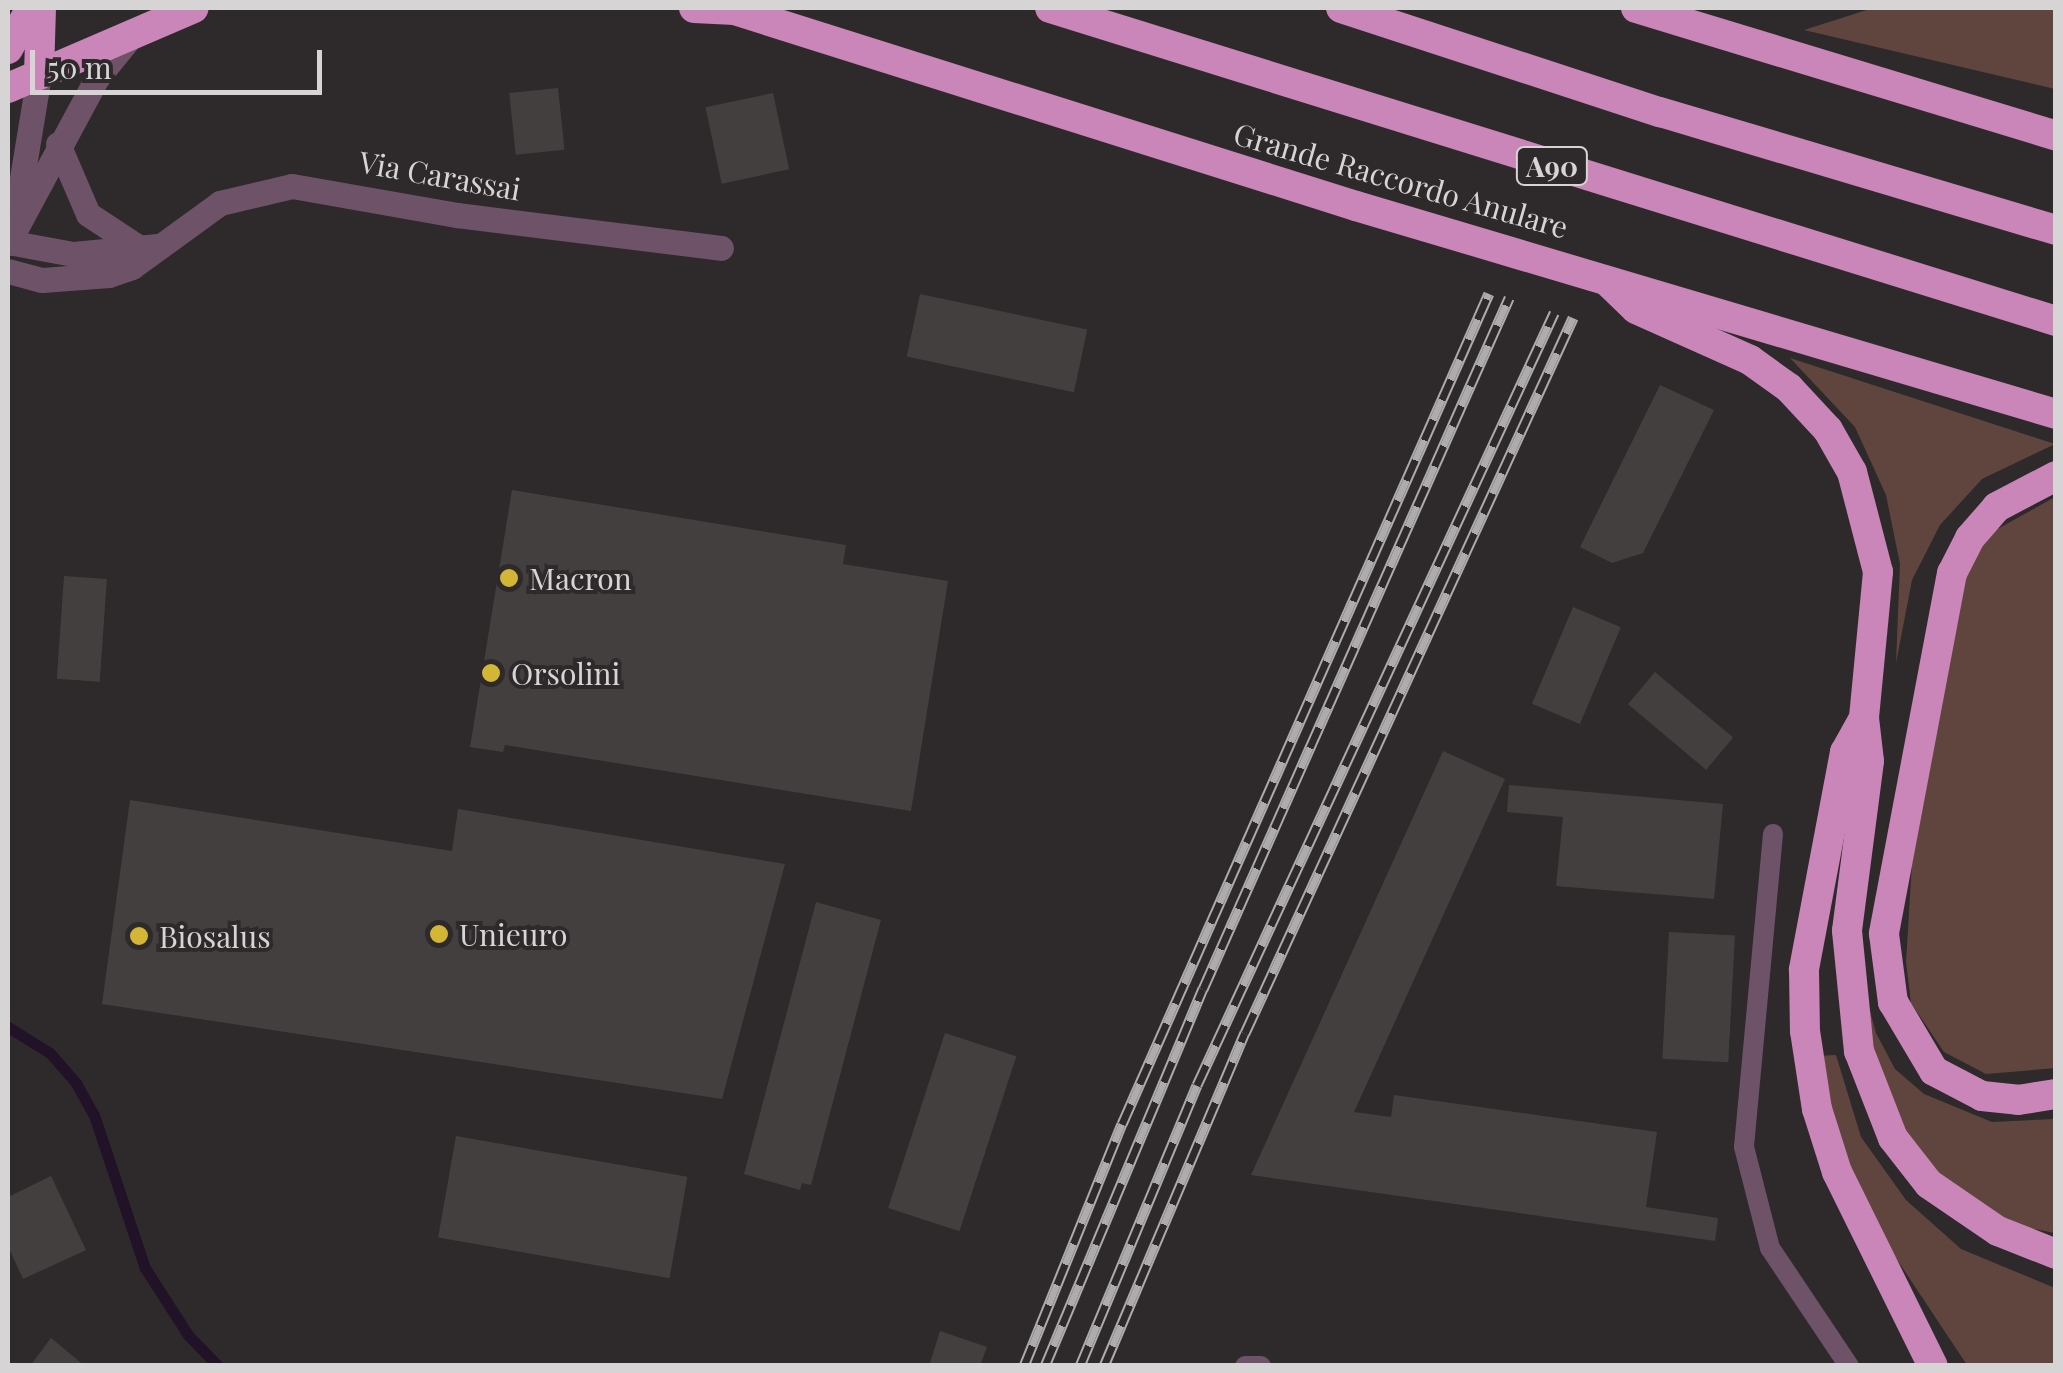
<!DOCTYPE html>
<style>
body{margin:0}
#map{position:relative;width:2063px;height:1373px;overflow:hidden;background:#2e292b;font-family:"Playfair Display",serif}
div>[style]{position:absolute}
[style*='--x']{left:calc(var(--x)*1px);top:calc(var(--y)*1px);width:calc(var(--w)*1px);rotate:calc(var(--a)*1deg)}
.green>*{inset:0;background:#60453e}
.stream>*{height:11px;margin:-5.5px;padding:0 5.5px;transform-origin:5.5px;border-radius:5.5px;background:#221228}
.building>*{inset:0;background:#443f3f;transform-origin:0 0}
.lane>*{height:20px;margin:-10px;padding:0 10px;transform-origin:10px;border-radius:10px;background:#6e5267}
.street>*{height:25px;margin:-12.5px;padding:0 12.5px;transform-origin:12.5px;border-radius:12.5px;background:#6e5267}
.highway>*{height:30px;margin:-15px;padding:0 15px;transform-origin:15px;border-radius:15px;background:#ca85b9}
.rail>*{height:11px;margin-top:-5.5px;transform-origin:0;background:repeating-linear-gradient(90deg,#2e292b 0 22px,#aeabac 0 44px);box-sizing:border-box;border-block:2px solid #aeabac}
.dots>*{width:28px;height:28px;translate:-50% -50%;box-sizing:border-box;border:5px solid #2e292b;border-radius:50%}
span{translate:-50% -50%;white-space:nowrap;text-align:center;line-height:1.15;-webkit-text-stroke:8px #2e292b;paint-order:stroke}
.shield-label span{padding:2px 8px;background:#2e292b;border:2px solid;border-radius:8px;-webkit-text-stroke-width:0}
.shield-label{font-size:28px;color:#d7d4d5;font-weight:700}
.street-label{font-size:30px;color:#d7d4d5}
.poi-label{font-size:30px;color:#d7d4d5}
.left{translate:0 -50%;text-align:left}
.frame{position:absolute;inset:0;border:10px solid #d7d4d5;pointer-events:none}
.scale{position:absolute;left:30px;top:50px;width:292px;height:45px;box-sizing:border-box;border:5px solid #d7d4d5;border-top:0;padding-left:12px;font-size:30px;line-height:35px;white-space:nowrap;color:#d7d4d5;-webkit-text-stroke:8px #2e292b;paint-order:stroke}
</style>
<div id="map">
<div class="green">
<i style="clip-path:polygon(1873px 8px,2055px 8px,2055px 89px,1804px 30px)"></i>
<i style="clip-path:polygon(1790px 358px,2055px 444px,1982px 479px,1940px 525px,1912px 580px,1896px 663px,1900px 564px,1886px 495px,1855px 427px)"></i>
<i style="clip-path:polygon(2055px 497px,2056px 1068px,1986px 1074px,1944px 1052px,1911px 1003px,1906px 962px,1912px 863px,1964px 576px,1992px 532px)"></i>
<i style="clip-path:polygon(1858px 967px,1876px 1033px,1895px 1069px,1924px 1094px,1992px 1122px,2055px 1119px,2055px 1233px,2025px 1227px,1958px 1196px,1908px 1139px,1876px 1059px)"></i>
<i style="clip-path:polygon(1836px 1055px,1861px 1137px,1906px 1200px,1961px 1249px,2055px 1288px,2055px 1365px,1967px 1365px,1888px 1246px,1846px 1162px,1815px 1056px)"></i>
</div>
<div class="stream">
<i style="--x:8;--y:1027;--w:49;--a:31.8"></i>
<i style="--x:50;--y:1053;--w:40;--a:49"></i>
<i style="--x:76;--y:1083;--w:37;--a:61"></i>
<i style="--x:94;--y:1115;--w:161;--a:71.6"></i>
<i style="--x:145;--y:1268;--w:80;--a:57.3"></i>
<i style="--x:188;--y:1335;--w:43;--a:45.9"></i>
</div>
<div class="building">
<i style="left:558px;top:88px;width:62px;height:49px;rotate:84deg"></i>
<i style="left:773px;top:93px;width:78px;height:69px;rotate:78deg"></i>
<i style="left:920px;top:294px;width:171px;height:64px;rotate:12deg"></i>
<i style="clip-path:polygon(1660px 385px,1714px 410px,1643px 553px,1612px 563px,1580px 547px)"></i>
<i style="clip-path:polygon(512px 490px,846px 545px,843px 564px,948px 581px,911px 811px,505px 745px,503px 752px,470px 747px)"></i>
<i style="left:64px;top:576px;width:43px;height:103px;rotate:4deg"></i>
<i style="left:1573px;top:607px;width:52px;height:105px;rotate:23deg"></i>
<i style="left:1655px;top:672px;width:102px;height:42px;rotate:40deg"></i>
<i style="clip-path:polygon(1443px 751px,1505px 779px,1354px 1112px,1391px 1117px,1394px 1095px,1657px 1132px,1646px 1207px,1718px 1218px,1715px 1241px,1251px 1175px)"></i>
<i style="clip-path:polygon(1509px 785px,1723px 804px,1714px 899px,1556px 886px,1563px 817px,1507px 812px)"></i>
<i style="clip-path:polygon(130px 800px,452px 851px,458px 809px,785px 864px,722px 1099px,102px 1004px)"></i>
<i style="clip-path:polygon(816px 902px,881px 920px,811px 1185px,802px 1183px,800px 1190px,744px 1174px)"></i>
<i style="left:1669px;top:932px;width:66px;height:127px;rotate:3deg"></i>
<i style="left:945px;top:1033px;width:75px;height:184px;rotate:18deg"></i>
<i style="left:456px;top:1136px;width:235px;height:103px;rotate:10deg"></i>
<i style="clip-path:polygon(51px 1176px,86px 1250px,23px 1279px,8px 1246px,8px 1197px)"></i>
<i style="clip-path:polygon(940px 1331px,987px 1347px,980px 1366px,929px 1366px)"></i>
<i style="clip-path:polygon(51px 1338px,85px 1366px,30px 1366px)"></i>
</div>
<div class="lane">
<i style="--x:1773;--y:834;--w:314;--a:95.3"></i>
<i style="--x:1744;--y:1147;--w:104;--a:75.6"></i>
<i style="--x:1770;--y:1248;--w:142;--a:56.2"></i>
<i style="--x:1245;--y:1366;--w:16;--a:0"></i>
</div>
<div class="street">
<i style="--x:58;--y:144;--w:76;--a:66.8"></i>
<i style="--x:88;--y:214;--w:64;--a:33.4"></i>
<i style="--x:17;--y:208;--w:135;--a:-80.6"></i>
<i style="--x:8;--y:242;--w:66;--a:10.5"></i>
<i style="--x:73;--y:254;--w:85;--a:-5.4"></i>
<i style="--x:8;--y:243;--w:187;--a:-61.7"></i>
<i style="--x:97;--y:78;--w:54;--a:-51"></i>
<i style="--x:8;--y:271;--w:35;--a:15"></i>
<i style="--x:42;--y:280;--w:67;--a:-4.3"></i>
<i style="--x:109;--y:275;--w:24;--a:-19"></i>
<i style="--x:132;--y:267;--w:109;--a:-36"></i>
<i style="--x:220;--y:203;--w:74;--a:-13.3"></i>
<i style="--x:292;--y:186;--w:168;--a:10"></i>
<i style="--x:457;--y:215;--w:266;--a:7.1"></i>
</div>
<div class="highway">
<i style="--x:694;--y:8;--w:41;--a:2.8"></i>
<i style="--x:728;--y:8;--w:658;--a:17.5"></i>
<i style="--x:1356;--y:206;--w:730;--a:16.55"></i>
<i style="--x:1050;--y:8;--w:1054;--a:17.28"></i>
<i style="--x:1341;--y:8;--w:336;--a:18.1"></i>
<i style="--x:1660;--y:112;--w:413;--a:16.6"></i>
<i style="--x:1636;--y:8;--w:439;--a:16.9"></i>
<i style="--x:8;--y:49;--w:47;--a:-60.7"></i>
<i style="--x:39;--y:75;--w:67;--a:-88.3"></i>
<i style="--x:8;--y:88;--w:202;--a:-23.3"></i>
<i style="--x:1607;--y:281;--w:40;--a:44"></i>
<i style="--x:1636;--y:309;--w:125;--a:24.1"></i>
<i style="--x:1750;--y:360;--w:48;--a:35.7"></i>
<i style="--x:1789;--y:388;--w:57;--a:47.1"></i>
<i style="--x:1828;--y:430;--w:48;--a:60.3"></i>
<i style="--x:1852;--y:472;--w:103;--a:75.4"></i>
<i style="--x:1878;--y:572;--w:147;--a:95.5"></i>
<i style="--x:1864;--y:718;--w:43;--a:83.4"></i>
<i style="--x:1869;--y:761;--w:171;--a:97.4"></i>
<i style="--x:1847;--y:931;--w:121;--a:84.3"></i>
<i style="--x:1859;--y:1051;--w:93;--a:68.7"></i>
<i style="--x:1893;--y:1138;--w:58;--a:52"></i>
<i style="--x:1929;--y:1184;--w:83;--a:34.3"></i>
<i style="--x:1998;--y:1231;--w:62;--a:21.6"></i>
<i style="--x:2056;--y:476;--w:67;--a:152.3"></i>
<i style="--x:1997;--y:507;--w:41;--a:131.1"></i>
<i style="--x:1970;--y:538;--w:39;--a:117"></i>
<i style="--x:1952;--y:573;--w:367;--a:100.7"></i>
<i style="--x:1884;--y:934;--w:69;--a:82.5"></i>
<i style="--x:1893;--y:1002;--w:80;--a:59.3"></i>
<i style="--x:1934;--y:1071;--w:54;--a:27.5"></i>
<i style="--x:1982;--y:1096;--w:36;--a:6"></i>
<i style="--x:2018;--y:1100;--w:38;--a:-9"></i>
<i style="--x:1864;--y:718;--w:39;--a:119"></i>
<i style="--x:1845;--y:752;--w:222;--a:100.7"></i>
<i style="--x:1804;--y:970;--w:61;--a:89.1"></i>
<i style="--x:1805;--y:1031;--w:79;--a:81.3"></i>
<i style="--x:1817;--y:1109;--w:66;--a:72.4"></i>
<i style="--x:1837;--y:1172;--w:216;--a:63.7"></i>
</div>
<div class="rail">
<i style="--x:1024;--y:1366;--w:261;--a:-68"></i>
<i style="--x:1122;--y:1124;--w:908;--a:-66.17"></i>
<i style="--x:1045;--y:1366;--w:409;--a:-67.3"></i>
<i style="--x:1203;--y:989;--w:756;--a:-66.11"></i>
<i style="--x:1080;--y:1366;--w:304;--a:-67.4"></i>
<i style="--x:1197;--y:1085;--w:851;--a:-65.18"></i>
<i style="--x:1104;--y:1366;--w:362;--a:-67.1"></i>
<i style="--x:1245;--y:1033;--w:787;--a:-65.36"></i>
</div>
<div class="dots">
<i style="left:509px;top:578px;background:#d3b635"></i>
<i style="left:491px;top:673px;background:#d3b635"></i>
<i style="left:439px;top:934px;background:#d3b635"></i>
<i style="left:139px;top:936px;background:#d3b635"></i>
</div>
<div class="shield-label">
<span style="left:1552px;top:166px">A90</span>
</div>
<div class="street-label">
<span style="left:440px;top:175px;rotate:10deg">Via Carassai</span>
<span style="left:1401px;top:180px;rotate:16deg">Grande Raccordo Anulare</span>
</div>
<div class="poi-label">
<span class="left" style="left:529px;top:578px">Macron</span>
<span class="left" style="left:511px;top:673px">Orsolini</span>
<span class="left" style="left:459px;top:934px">Unieuro</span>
<span class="left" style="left:159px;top:936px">Biosalus</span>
</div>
<div class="frame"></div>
<div class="scale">50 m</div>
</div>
